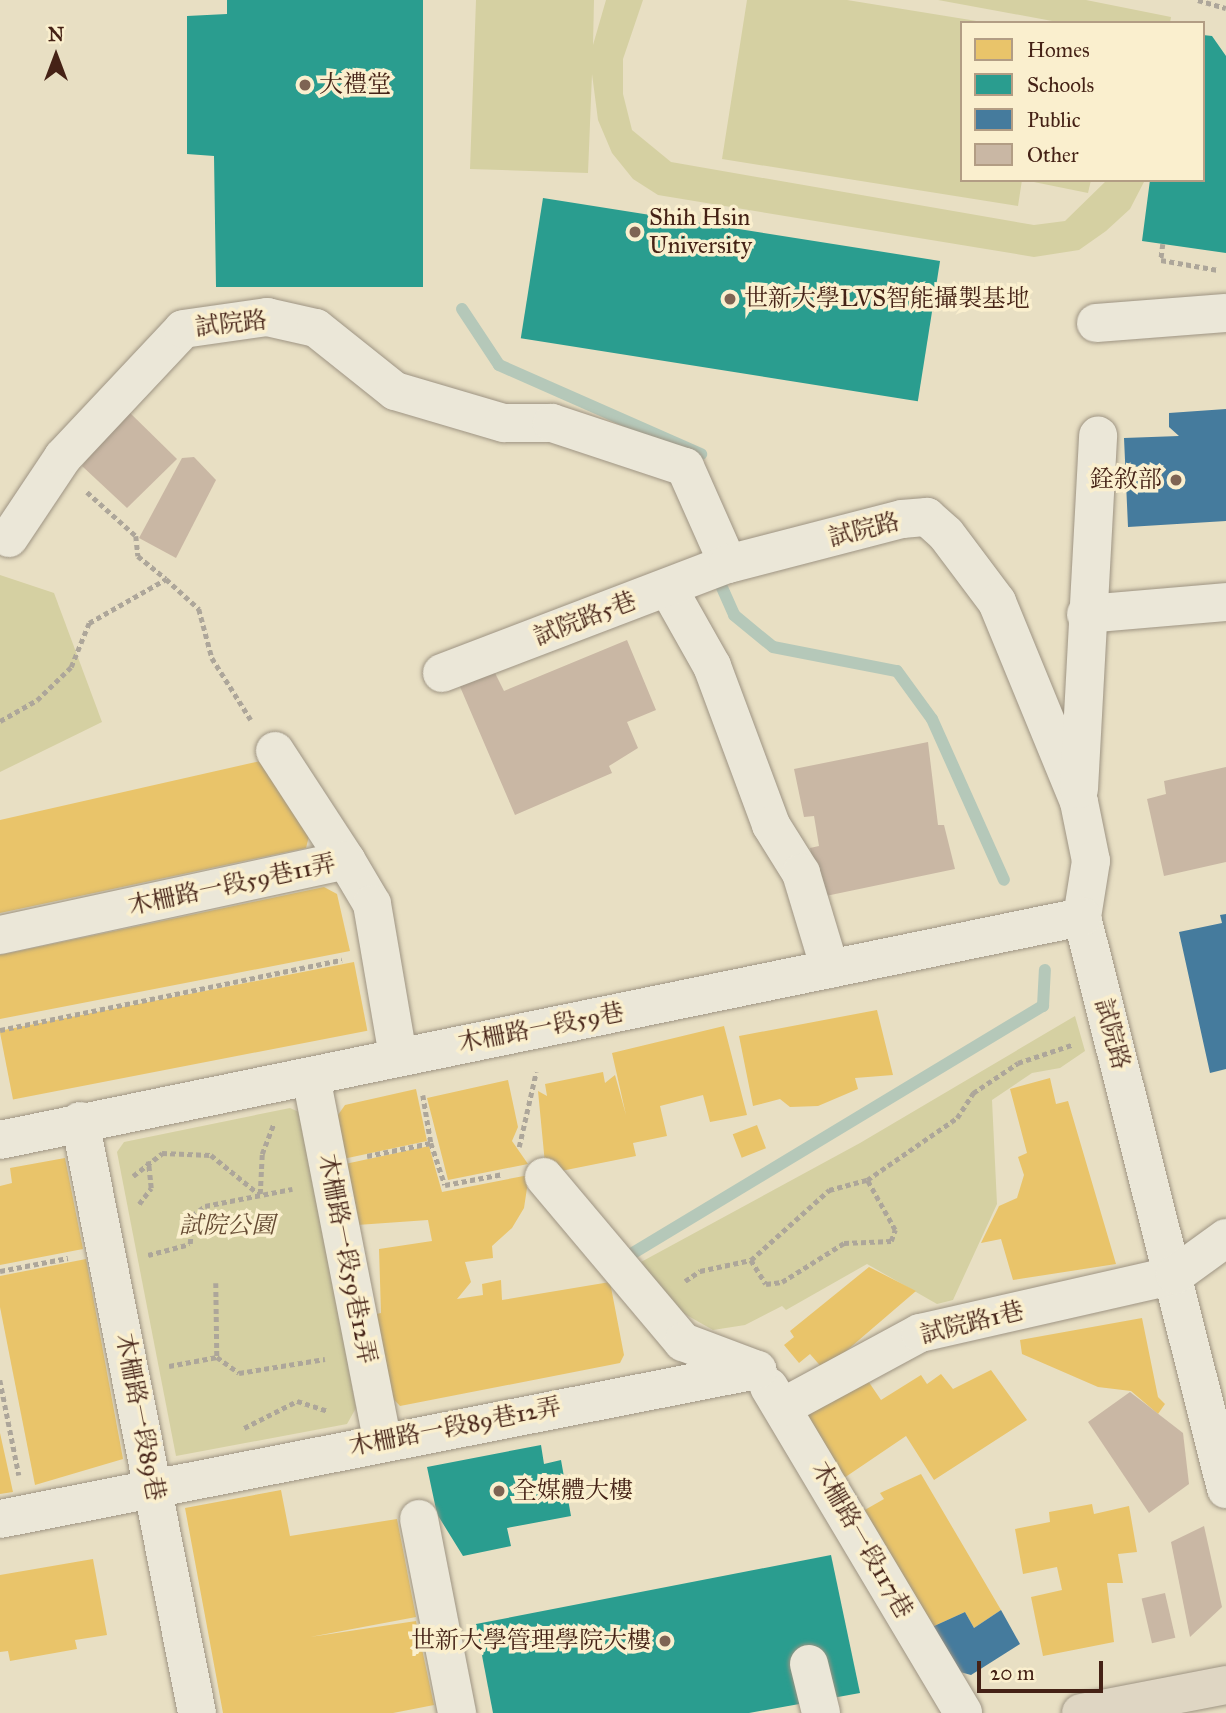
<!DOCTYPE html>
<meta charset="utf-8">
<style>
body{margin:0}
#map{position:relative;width:1226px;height:1713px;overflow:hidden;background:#e8dfc3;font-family:"IM FELL Great Primer","Noto Serif TC",serif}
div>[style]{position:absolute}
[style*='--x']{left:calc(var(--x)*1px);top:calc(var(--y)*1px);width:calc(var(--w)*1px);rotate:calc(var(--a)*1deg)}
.green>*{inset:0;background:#d5d0a2}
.homes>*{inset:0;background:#e9c46a;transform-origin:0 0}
.schools>*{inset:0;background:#2a9d8f;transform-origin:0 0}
.public>*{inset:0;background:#457b9d}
.stream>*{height:12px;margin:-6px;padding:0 6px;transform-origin:6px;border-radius:6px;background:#b5c8b9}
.building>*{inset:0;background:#c9b7a4;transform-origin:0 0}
.path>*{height:4.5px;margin-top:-2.25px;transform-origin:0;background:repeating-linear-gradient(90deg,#ada69a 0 5px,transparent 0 8.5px)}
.roads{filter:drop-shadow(0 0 2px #9e9483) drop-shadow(0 0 2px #9e9483)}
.minor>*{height:38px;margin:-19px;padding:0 19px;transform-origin:19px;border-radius:19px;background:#ebe7d8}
.major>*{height:38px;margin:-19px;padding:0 19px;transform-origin:19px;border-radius:19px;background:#dfd6c3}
.dots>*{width:19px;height:19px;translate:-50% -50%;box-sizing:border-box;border:4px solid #faefce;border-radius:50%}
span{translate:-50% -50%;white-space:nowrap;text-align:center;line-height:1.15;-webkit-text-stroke:7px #faefce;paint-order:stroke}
.poi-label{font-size:24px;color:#452216}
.left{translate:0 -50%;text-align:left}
.right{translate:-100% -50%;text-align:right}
.street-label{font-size:24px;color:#452216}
.park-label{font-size:24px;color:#654a32;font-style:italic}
.legend{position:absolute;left:960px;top:21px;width:245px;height:161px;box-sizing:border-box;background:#faefce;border:2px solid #b29d84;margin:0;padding:9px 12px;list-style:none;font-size:21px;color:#452216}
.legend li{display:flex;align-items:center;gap:14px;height:35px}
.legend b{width:35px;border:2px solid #b29d84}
.north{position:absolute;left:21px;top:21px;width:70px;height:70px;-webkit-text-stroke:5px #faefce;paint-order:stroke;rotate:0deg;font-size:19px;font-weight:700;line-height:28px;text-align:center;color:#452216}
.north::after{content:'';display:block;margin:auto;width:24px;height:32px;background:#452216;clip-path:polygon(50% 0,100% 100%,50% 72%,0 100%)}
.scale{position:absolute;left:977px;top:1661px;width:126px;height:32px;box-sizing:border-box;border:4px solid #452216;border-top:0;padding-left:9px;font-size:21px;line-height:24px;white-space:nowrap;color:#452216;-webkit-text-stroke:5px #faefce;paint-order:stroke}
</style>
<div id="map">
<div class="green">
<i style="clip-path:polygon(476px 0,594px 0,593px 45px,606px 0,643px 0,623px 59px,623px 94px,632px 130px,671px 162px,1034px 225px,1065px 221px,1107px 180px,1145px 180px,1130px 209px,1106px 231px,1079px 250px,1034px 257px,658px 195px,633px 179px,612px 153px,598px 120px,592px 74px,588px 173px,470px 169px)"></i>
<i style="clip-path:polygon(747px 0,847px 0,989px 23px,962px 23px,962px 180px,1022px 180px,1018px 206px,722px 159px)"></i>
<i style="clip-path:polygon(938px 0,1086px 0,1171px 17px,1170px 23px,1063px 23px)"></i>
<i style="clip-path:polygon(1024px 180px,1091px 180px,1088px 193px)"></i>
<i style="clip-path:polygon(0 575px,54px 593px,102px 722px,0 772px)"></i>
<i style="clip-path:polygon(1075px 1016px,1085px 1051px,1060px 1068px,1032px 1073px,992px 1100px,997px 1204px,953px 1300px,937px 1304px,867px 1264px,786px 1310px,782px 1306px,745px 1325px,713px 1330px,676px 1309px,641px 1262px,860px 1143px)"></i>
<i style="clip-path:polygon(290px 1108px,301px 1113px,356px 1408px,347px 1424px,176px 1456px,117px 1152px,124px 1142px)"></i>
</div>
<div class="homes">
<i style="clip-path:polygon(269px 759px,310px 832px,306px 848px,0 913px,0 820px)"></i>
<i style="clip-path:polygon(324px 887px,337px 894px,350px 951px,0 1019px,0 955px)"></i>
<i style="left:354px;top:962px;width:70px;height:361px;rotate:79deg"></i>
<i style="clip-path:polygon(877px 1010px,893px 1075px,855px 1078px,858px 1089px,818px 1106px,790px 1107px,780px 1099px,753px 1106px,739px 1036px)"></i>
<i style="clip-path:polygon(724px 1026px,747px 1115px,710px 1122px,703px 1095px,660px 1106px,667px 1136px,633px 1143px,636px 1156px,546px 1174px,538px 1091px,547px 1096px,545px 1084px,603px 1072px,605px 1083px,615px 1075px,626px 1115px,612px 1053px)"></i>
<i style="clip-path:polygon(1050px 1078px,1056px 1104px,1068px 1101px,1116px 1264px,1013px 1280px,1001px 1239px,981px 1243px,999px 1206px,1017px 1198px,1024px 1175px,1018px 1157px,1027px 1153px,1010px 1089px)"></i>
<i style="clip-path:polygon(508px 1080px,518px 1127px,512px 1141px,528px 1164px,448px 1180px,427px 1098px)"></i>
<i style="clip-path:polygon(416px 1089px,427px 1141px,343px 1159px,338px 1115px,345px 1105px)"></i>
<i style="left:757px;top:1125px;width:25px;height:26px;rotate:69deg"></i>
<i style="clip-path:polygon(429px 1146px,442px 1192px,529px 1175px,524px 1208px,512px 1228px,492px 1246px,493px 1258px,465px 1262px,471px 1282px,457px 1299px,483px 1295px,482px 1284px,501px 1280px,502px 1300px,610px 1282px,624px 1355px,620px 1363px,400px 1406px,386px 1391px,372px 1315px,381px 1313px,379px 1249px,432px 1241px,428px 1220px,357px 1225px,345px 1164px)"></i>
<i style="clip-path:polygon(65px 1158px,83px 1249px,0 1265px,0 1186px,12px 1183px,10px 1168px)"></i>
<i style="clip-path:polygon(86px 1259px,123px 1459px,35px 1485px,0 1307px,0 1276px)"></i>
<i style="clip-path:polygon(869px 1267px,916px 1291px,824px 1370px,810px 1354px,799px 1363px,784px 1345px,794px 1337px,790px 1331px)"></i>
<i style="clip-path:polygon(1142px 1318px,1158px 1397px,1165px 1404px,1158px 1414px,1131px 1391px,1098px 1387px,1022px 1354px,1020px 1340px)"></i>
<i style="clip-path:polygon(991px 1370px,1027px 1420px,934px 1480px,906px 1436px,844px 1478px,802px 1417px,864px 1375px,881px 1400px,921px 1375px,927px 1384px,941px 1374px,953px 1389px)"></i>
<i style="clip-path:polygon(0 1433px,13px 1492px,0 1494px)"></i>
<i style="clip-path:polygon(921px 1474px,1001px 1610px,974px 1628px,965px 1612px,932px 1627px,863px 1511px,884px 1499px,880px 1493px)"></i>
<i style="clip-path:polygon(281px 1490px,290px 1536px,397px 1519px,416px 1617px,310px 1637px,416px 1621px,434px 1705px,393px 1713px,223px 1713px,185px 1508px)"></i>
<i style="clip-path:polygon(1092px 1504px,1094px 1514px,1129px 1506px,1137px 1552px,1118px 1554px,1123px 1583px,1107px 1583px,1114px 1642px,1043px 1656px,1031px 1597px,1062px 1590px,1057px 1567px,1023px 1574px,1015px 1529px,1050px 1522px,1049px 1512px)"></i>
<i style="clip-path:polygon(93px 1559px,107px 1635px,75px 1640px,77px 1649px,10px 1661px,8px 1651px,0 1652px,0 1575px)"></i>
</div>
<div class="schools">
<i style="clip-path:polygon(227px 0,423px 0,423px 287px,216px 287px,214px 156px,187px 154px,187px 16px,227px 14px)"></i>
<i style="clip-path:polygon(1203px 35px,1212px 36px,1226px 56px,1226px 253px,1142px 241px,1150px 180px,1203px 180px)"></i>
<i style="left:543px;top:198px;width:402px;height:142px;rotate:9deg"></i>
<i style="clip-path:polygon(541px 1445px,544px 1464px,561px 1460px,571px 1516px,507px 1528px,511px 1546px,463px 1556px,437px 1514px,427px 1467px)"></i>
<i style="clip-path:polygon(831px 1555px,860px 1693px,749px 1713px,493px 1713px,476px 1624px)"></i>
</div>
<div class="public">
<i style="clip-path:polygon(1226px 409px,1226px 521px,1128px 527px,1124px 438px,1179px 436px,1169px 427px,1169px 413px)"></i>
<i style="clip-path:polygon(1226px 914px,1226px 1069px,1210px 1073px,1179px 932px,1222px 923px,1220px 915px)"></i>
<i style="clip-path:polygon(1001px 1610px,1020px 1644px,971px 1675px,960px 1672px,932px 1627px,965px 1612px,974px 1628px)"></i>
</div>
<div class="stream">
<i style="--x:462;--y:309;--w:67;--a:56.5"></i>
<i style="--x:499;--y:365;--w:221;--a:23.8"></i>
<i style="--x:720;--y:583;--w:35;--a:66"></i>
<i style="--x:734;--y:615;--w:50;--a:39.4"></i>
<i style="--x:773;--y:647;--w:126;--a:11"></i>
<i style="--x:897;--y:671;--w:59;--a:53.9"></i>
<i style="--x:932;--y:719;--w:176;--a:65.9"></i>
<i style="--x:633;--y:1253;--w:479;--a:-31.1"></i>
<i style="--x:1043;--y:1006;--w:36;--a:-87"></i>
</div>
<div class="building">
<i style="clip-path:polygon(125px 408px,177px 459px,127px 508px,82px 466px)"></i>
<i style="clip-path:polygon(194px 457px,216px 480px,176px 558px,139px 538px,182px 458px)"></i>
<i style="clip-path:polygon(627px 640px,656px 710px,627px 722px,638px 748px,609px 766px,612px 773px,515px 815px,458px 682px,492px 667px,504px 691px)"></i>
<i style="clip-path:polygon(928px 742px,938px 825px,944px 825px,955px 869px,821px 897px,810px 848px,819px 846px,814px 816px,804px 817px,794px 769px)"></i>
<i style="clip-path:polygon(1226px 767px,1226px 862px,1164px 876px,1147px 799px,1166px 794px,1164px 781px)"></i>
<i style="clip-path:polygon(1130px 1392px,1183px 1433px,1189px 1484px,1149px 1513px,1088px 1422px)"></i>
<i style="clip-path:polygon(1204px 1526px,1222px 1607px,1190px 1637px,1171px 1542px)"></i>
<i style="left:1165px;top:1593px;width:46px;height:24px;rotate:77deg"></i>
</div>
<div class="path">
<i style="--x:1198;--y:0;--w:29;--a:16"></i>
<i style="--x:1163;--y:244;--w:16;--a:97"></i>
<i style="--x:1161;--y:260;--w:58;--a:10"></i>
<i style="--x:87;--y:492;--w:66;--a:41.9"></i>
<i style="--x:136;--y:536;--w:20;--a:84"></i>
<i style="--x:138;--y:556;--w:36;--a:39"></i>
<i style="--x:0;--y:721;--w:43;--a:-29.6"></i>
<i style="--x:37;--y:700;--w:47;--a:-44.1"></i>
<i style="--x:71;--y:667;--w:48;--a:-67.8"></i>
<i style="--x:89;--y:623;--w:89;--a:-29.7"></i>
<i style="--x:166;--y:579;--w:45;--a:42.3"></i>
<i style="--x:199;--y:609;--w:51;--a:75.1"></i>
<i style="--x:212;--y:658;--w:73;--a:57.8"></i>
<i style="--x:0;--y:1030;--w:349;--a:-11.6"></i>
<i style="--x:423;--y:1095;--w:49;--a:80.5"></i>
<i style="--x:519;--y:1147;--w:77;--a:-77.2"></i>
<i style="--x:367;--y:1156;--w:65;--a:-11.5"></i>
<i style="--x:431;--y:1143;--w:44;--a:71.6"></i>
<i style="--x:445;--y:1185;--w:59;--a:-10.7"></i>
<i style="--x:133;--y:1176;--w:37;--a:-38"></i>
<i style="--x:162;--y:1153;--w:49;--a:2.3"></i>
<i style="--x:211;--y:1155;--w:63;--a:39.2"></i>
<i style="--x:260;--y:1194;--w:40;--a:-87.1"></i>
<i style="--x:262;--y:1154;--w:31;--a:-69"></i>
<i style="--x:139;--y:1204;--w:20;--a:-53"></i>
<i style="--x:151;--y:1188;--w:27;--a:-96"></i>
<i style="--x:148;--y:1255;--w:43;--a:-14.7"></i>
<i style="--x:190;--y:1244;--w:28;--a:-86"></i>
<i style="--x:192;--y:1216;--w:16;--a:-38"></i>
<i style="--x:205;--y:1206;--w:89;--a:-11.1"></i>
<i style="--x:751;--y:1260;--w:28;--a:58"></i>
<i style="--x:766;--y:1284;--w:16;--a:-7"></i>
<i style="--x:782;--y:1282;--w:73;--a:-32.2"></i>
<i style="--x:844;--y:1243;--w:47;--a:-2.4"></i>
<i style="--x:891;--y:1241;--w:12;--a:-70"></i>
<i style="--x:895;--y:1230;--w:57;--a:-119.2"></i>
<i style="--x:0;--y:1271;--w:69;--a:-10.8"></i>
<i style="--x:685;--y:1281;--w:18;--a:-34"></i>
<i style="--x:700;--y:1271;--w:52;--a:-12.2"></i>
<i style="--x:751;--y:1260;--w:105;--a:-41.9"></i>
<i style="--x:829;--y:1190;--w:39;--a:-15"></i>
<i style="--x:867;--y:1180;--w:109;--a:-34.6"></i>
<i style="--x:957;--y:1118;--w:30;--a:-57"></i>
<i style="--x:973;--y:1093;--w:54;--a:-33.7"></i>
<i style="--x:1018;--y:1063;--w:59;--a:-18.7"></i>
<i style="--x:216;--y:1283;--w:74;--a:89.2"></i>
<i style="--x:169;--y:1366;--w:49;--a:-10.6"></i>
<i style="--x:217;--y:1357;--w:27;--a:36"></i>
<i style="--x:239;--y:1373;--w:87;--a:-9.2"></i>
<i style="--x:0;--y:1380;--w:97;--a:78.7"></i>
<i style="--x:244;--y:1428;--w:59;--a:-27"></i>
<i style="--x:297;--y:1401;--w:33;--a:18"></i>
</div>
<div class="roads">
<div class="minor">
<i style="--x:1096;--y:323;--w:130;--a:-4.4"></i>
<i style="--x:9;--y:538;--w:97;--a:-56.3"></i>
<i style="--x:63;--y:457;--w:175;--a:-46.8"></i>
<i style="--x:183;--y:329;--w:85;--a:-8.1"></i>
<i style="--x:267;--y:317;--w:50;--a:12.7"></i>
<i style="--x:316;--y:328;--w:101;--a:38.6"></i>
<i style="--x:395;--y:391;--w:114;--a:16.4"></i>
<i style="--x:504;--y:423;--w:48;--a:0"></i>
<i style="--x:552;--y:423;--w:140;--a:18.3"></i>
<i style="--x:685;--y:467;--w:106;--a:66.1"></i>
<i style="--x:668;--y:588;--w:90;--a:60.6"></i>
<i style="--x:712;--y:666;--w:170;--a:69.6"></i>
<i style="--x:771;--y:825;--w:57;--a:58"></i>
<i style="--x:801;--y:873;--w:100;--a:73.2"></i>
<i style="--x:1086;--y:614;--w:141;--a:-4.9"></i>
<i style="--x:442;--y:673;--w:306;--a:-20.9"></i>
<i style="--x:728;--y:564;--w:180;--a:-14.5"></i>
<i style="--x:902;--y:519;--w:25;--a:-5"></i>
<i style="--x:927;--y:517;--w:25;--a:42"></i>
<i style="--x:946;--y:534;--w:85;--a:53.1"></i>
<i style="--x:997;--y:602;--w:216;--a:67.7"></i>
<i style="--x:1079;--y:802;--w:60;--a:78.5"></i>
<i style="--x:1091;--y:861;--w:57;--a:99.1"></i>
<i style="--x:1082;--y:917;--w:590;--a:75.87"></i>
<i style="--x:275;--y:751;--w:130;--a:56.9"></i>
<i style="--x:1079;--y:789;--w:354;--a:-86.9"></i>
<i style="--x:0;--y:935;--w:354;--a:-12.2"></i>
<i style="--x:346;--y:860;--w:51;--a:59.4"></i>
<i style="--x:372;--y:904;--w:154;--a:80.3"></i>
<i style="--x:311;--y:1077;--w:370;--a:78.9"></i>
<i style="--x:80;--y:1121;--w:603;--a:78.82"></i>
<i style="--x:0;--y:1140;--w:1105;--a:-11.65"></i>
<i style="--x:544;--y:1177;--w:216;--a:49.9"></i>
<i style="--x:683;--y:1342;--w:79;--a:20.7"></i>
<i style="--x:769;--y:1387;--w:379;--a:59.2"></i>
<i style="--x:783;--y:1407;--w:156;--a:-28.4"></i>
<i style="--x:920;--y:1333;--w:262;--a:-12.8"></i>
<i style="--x:1175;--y:1275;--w:63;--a:-36"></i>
<i style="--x:0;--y:1519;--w:772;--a:-11.14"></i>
<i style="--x:419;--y:1519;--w:198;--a:78.9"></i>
<i style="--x:809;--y:1664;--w:50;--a:76.2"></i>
</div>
<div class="major">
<i style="--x:1081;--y:1713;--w:148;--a:-10.9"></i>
</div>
</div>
<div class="dots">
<i style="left:305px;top:85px;background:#7e6453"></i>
<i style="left:635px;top:232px;background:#7e6453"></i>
<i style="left:730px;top:299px;background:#7e6453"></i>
<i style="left:1176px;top:480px;background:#7e6453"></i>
<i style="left:499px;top:1491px;background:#7e6453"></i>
<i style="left:665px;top:1641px;background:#7e6453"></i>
</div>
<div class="poi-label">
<span class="left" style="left:319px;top:85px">大禮堂</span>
<span class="left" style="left:649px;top:232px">Shih Hsin<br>University</span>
<span class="left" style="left:744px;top:299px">世新大學LVS智能攝製基地</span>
<span class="right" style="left:1162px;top:480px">銓敘部</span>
<span class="left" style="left:513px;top:1491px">全媒體大樓</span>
<span class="right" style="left:651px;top:1641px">世新大學管理學院大樓</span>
</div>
<div class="street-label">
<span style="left:231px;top:324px;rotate:-6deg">試院路</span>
<span style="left:864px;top:530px;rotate:-14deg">試院路</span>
<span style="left:585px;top:619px;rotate:-21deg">試院路5巷</span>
<span style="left:232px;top:885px;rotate:-12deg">木柵路一段59巷11弄</span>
<span style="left:541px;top:1028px;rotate:-11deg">木柵路一段59巷</span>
<span style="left:1112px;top:1034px;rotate:75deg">試院路</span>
<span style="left:347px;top:1259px;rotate:79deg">木柵路一段59巷12弄</span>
<span style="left:972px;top:1323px;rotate:-14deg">試院路1巷</span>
<span style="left:140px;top:1417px;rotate:79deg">木柵路一段89巷</span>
<span style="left:455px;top:1427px;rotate:-11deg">木柵路一段89巷12弄</span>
<span style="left:862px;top:1540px;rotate:60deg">木柵路一段117巷</span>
</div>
<div class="park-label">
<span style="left:227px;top:1226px">試院公園</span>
</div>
<ul class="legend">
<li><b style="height:19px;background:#e9c46a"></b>Homes</li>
<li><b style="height:19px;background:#2a9d8f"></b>Schools</li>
<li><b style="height:19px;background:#457b9d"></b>Public</li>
<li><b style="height:19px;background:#c9b7a4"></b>Other</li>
</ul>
<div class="north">N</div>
<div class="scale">20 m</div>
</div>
